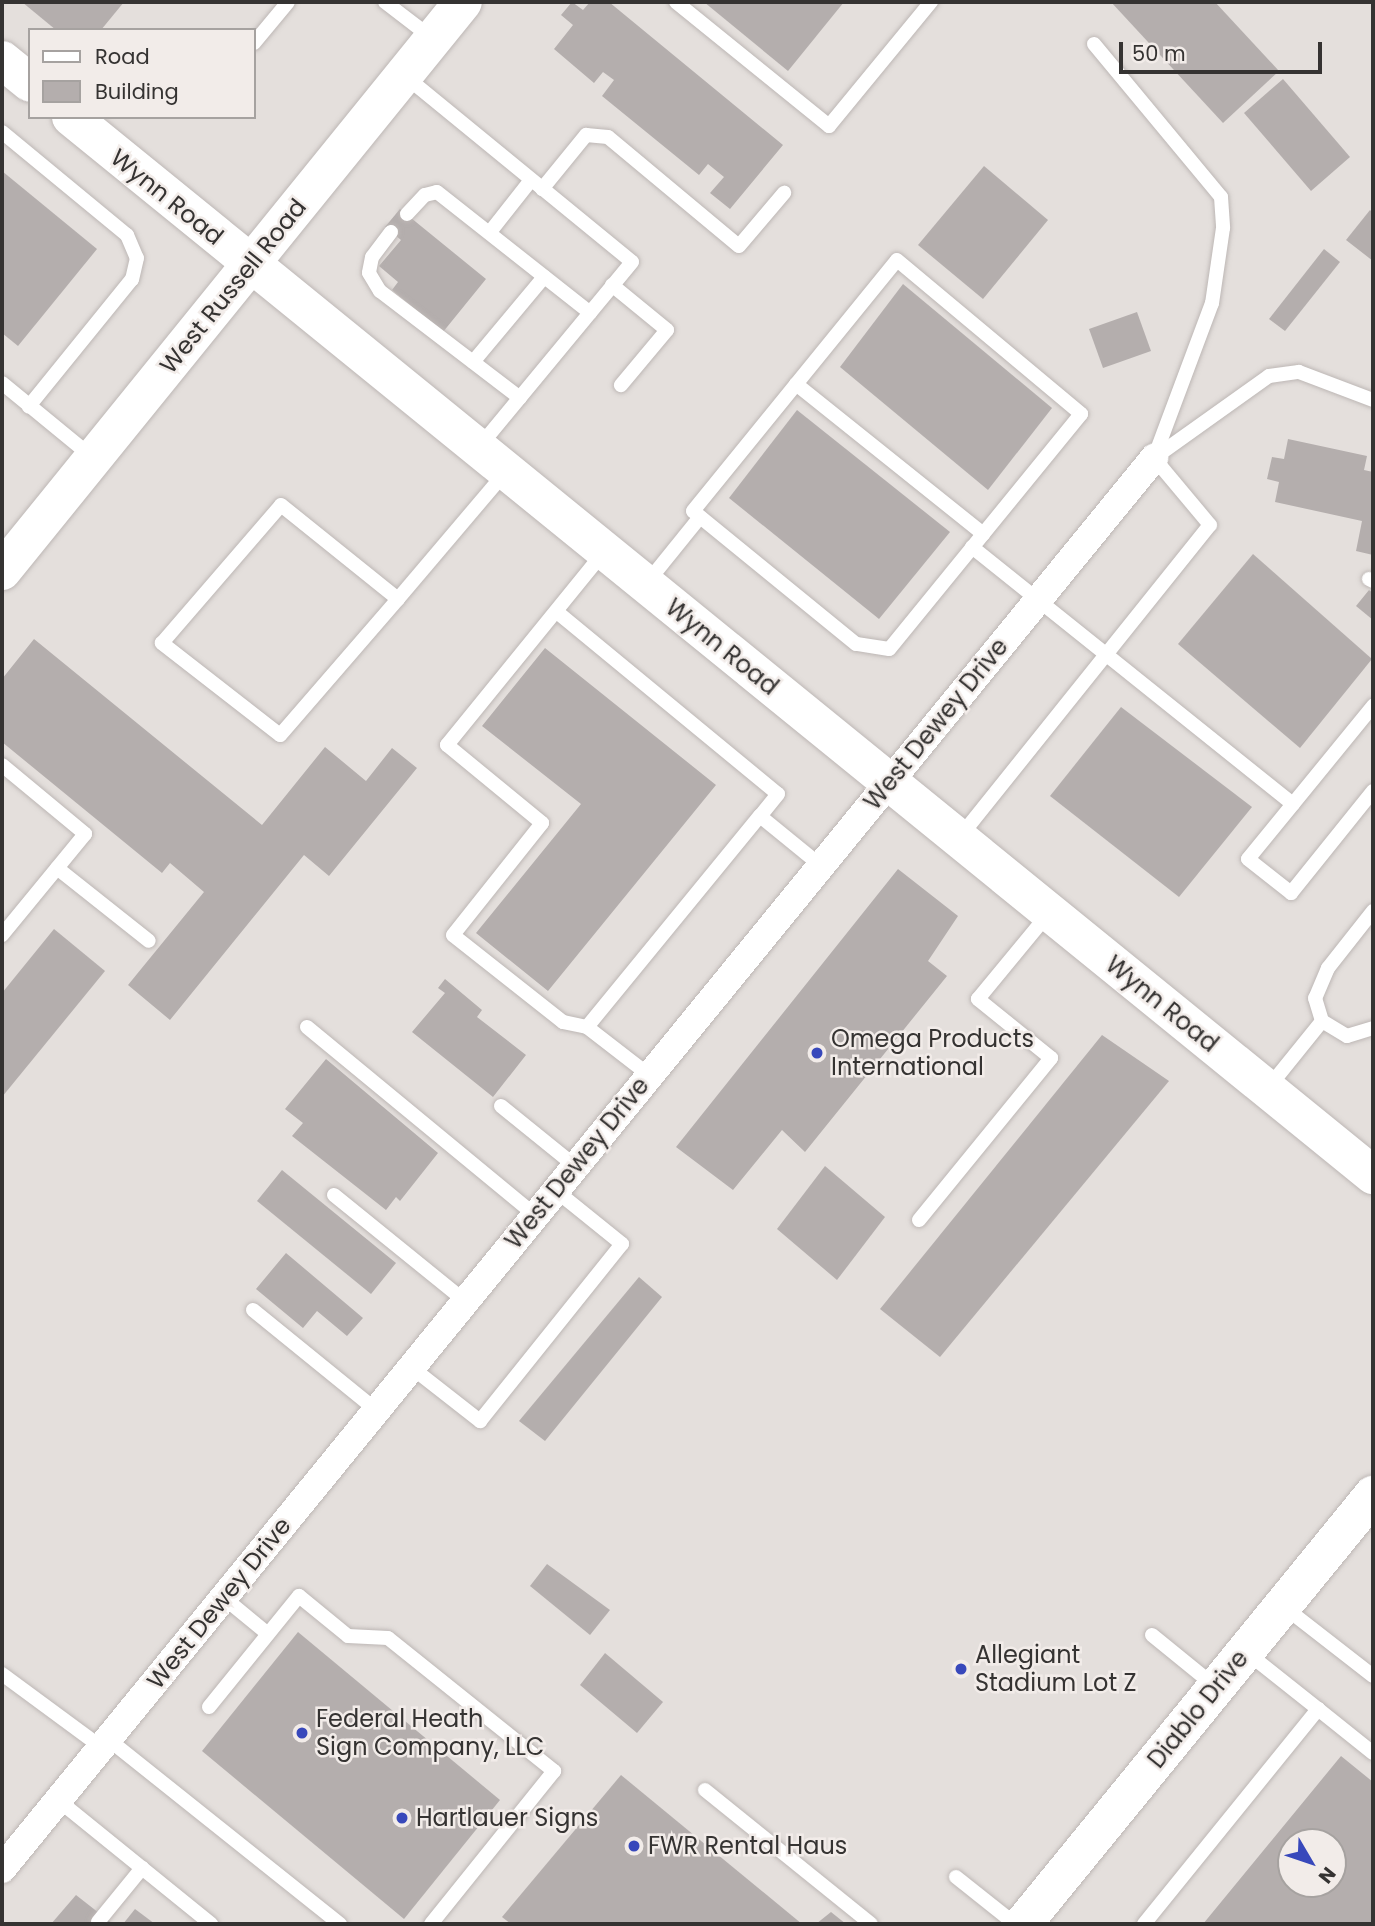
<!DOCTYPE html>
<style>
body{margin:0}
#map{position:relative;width:1375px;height:1926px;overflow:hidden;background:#e4dfdc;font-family:Poppins,sans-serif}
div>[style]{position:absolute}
.building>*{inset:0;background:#b4aead}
.roads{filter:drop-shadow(0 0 2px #bdb7b5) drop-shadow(0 0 2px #bdb7b5)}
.lane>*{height:14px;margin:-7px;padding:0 7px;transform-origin:7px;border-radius:7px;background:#fff}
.street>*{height:28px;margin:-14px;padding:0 14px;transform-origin:14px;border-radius:14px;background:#fff}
.secondary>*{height:38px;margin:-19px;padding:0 19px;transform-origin:19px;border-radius:19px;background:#fff}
.primary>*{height:38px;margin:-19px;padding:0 19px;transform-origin:19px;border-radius:19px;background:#fff}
.dots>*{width:19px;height:19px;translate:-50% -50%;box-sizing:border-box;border:4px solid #f2ece9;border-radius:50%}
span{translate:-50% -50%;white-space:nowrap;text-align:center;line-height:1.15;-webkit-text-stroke:5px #f2ece9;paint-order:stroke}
.street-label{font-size:24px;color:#353332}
.poi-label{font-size:24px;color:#353332}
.left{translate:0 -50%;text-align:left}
.frame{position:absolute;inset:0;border:4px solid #353332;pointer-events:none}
.legend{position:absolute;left:28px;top:28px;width:228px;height:91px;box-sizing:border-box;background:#f2ece9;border:2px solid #a6a2a0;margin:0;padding:9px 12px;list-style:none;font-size:21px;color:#353332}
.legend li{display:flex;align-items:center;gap:14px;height:35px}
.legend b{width:35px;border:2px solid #a6a2a0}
.north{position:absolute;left:1277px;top:1828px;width:70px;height:70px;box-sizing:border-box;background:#f2ece9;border:2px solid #a6a2a0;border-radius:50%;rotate:129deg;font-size:19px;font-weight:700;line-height:28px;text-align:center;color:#353332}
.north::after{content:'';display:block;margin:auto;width:24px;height:32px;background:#3848bb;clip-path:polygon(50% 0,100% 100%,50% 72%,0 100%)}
.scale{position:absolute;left:1119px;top:42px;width:203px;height:32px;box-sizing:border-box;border:4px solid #353332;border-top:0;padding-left:9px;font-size:21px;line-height:24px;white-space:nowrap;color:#353332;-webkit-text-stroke:5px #f2ece9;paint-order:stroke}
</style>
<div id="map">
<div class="building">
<div style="clip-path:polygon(22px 2px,124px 2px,101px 30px,56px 30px)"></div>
<div style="clip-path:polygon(572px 2px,583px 10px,590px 2px,609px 2px,783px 145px,730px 209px,710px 193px,724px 177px,708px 164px,699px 175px,602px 96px,614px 80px,603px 72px,594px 83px,554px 49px,573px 25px,561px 15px)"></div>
<div style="clip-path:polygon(704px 2px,844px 2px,788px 71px)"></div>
<div style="clip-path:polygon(1111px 2px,1215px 2px,1279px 71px,1223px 123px)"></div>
<div style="clip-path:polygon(1283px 79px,1350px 157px,1311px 191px,1244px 113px)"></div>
<div style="clip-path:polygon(984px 166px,1048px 220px,983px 299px,918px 245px)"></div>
<div style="clip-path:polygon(2px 171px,97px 249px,18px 346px,2px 333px)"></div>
<div style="clip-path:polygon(400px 209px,486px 279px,443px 332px,392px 290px,398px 282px,379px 266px,401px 240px,385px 227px)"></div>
<div style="clip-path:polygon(1370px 210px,1373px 213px,1373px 261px,1346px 240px)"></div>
<div style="clip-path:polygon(1324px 249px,1340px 262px,1285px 331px,1269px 319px)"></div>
<div style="clip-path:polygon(903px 284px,1052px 408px,988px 490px,840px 367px)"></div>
<div style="clip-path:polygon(1137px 312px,1151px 351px,1103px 368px,1089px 329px)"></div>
<div style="clip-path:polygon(797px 410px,950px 532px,879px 619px,729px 498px)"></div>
<div style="clip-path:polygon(1288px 439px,1367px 456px,1364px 470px,1373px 472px,1373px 555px,1356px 551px,1362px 521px,1275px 502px,1279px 482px,1267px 479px,1272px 457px,1284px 459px)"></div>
<div style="clip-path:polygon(1253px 554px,1372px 659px,1300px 748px,1178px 644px)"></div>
<div style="clip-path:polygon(1369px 590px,1373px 593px,1373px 620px,1356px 606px)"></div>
<div style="clip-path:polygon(34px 639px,262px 825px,325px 747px,366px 781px,392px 748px,417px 768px,329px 876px,304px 855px,170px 1020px,128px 985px,204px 892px,170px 863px,162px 873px,2px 742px,2px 679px)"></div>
<div style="clip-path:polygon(545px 648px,716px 785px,548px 991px,476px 933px,581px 804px,482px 726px)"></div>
<div style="clip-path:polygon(1121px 707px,1252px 807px,1179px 897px,1050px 796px)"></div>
<div style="clip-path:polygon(898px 869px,958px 916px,928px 961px,947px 976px,805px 1152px,782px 1130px,733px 1190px,676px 1147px)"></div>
<div style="clip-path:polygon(54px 929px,105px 971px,2px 1097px,2px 993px)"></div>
<div style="clip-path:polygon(445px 979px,482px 1010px,477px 1017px,526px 1055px,493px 1097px,412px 1032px,445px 993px,438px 988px)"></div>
<div style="clip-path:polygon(1102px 1035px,1169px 1081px,940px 1357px,880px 1309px)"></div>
<div style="clip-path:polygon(326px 1059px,438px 1153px,400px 1201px,396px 1197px,386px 1210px,292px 1136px,303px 1123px,285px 1109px)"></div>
<div style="clip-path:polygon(825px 1166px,885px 1217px,837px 1280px,777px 1229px)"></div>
<div style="clip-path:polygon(282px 1170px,396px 1263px,371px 1294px,257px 1201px)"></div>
<div style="clip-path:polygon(286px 1253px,363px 1318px,347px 1336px,317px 1311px,303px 1328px,256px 1289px)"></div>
<div style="clip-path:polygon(639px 1277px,662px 1297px,545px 1441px,519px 1421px)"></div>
<div style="clip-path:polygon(547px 1564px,610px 1610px,590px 1635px,530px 1586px)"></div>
<div style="clip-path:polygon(298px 1632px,500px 1800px,404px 1919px,202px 1751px)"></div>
<div style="clip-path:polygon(605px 1653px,663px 1702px,637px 1733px,580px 1685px)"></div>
<div style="clip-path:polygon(evenodd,1341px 1756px,1373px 1782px,1373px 1924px,1203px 1924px,1341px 1756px,1291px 1842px,1333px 1842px,1333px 1884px,1291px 1884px,1291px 1842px)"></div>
<div style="clip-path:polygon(621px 1775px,802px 1924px,511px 1924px,502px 1917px)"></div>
<div style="clip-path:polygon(76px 1895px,113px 1924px,51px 1924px)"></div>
<div style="clip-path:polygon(135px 1909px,155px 1924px,123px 1924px)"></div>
<div style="clip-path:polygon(831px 1912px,846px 1924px,816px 1924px)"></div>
</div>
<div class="roads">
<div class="lane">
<div style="left:385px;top:2px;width:59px;rotate:37.5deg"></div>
<div style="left:676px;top:2px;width:197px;rotate:39deg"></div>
<div style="left:829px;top:126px;width:161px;rotate:-50.6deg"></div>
<div style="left:254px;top:43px;width:53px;rotate:-50.3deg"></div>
<div style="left:1094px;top:44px;width:199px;rotate:50.3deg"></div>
<div style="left:1221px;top:197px;width:31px;rotate:86deg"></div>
<div style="left:1223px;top:228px;width:76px;rotate:98.3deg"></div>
<div style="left:1212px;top:303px;width:165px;rotate:110.5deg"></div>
<div style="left:405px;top:76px;width:293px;rotate:39.3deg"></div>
<div style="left:632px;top:262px;width:240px;rotate:129.6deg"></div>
<div style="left:2px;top:132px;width:162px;rotate:39.5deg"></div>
<div style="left:127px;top:235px;width:25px;rotate:67deg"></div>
<div style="left:137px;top:258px;width:22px;rotate:103deg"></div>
<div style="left:132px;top:279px;width:164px;rotate:129deg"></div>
<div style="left:542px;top:189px;width:70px;rotate:-50.8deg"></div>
<div style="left:586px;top:135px;width:22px;rotate:5deg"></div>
<div style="left:608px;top:137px;width:170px;rotate:39.8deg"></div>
<div style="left:739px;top:246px;width:70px;rotate:-49.7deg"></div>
<div style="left:407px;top:214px;width:26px;rotate:-47deg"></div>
<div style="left:425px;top:195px;width:12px;rotate:-14deg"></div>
<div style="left:437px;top:192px;width:195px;rotate:38.3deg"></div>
<div style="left:391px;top:232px;width:31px;rotate:127deg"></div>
<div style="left:372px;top:257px;width:16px;rotate:101deg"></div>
<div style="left:369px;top:273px;width:21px;rotate:59deg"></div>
<div style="left:380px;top:291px;width:176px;rotate:37.4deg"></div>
<div style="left:490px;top:232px;width:66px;rotate:-51.7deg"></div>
<div style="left:897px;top:260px;width:240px;rotate:39.9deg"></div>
<div style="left:1081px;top:414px;width:303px;rotate:129.2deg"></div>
<div style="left:889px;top:649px;width:33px;rotate:-171deg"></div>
<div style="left:856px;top:644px;width:210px;rotate:-140.8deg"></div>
<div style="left:693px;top:511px;width:323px;rotate:-50.9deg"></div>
<div style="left:612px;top:285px;width:71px;rotate:39.3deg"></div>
<div style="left:667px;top:330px;width:72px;rotate:129.9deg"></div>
<div style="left:473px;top:362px;width:111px;rotate:-50.1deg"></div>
<div style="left:2px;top:383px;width:117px;rotate:39.4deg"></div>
<div style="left:796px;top:384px;width:240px;rotate:38.7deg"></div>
<div style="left:1154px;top:458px;width:141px;rotate:-35.5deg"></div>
<div style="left:1269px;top:376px;width:30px;rotate:-8deg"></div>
<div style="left:1299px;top:372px;width:79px;rotate:20.7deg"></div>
<div style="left:972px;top:547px;width:411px;rotate:38.7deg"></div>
<div style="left:1293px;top:804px;width:127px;rotate:-50.8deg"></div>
<div style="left:1369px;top:579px;width:4px;rotate:27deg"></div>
<div style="left:646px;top:584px;width:86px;rotate:-51.1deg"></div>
<div style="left:398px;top:599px;width:180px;rotate:130.9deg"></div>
<div style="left:280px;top:735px;width:150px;rotate:-142.1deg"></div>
<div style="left:162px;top:643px;width:182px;rotate:-49.2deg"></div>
<div style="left:281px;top:505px;width:150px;rotate:38.8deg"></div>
<div style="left:398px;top:599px;width:165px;rotate:-49.7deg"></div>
<div style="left:557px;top:612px;width:286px;rotate:39.5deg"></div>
<div style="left:778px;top:794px;width:28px;rotate:129deg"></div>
<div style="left:2px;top:765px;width:108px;rotate:39.7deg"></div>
<div style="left:85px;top:834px;width:131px;rotate:129.4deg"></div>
<div style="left:1293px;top:804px;width:71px;rotate:129.3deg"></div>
<div style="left:1248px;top:859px;width:55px;rotate:38.3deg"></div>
<div style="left:1291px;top:893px;width:131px;rotate:-51.2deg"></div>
<div style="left:959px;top:838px;width:401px;rotate:-51.3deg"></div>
<div style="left:1210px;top:525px;width:87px;rotate:-129.9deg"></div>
<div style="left:57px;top:868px;width:117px;rotate:38.4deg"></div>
<div style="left:1373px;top:911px;width:73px;rotate:128.3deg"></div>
<div style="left:1328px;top:968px;width:33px;rotate:113deg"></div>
<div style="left:1315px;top:998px;width:24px;rotate:73deg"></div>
<div style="left:1322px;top:1021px;width:29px;rotate:31deg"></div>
<div style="left:1347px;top:1036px;width:27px;rotate:-17deg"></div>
<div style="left:307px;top:1027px;width:296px;rotate:39.5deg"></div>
<div style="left:587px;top:1027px;width:25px;rotate:-168deg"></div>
<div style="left:563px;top:1022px;width:140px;rotate:-141.7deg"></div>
<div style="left:453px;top:935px;width:143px;rotate:-51.5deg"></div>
<div style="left:542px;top:823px;width:123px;rotate:-140.6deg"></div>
<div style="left:447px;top:745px;width:249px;rotate:-50.9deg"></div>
<div style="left:649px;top:1075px;width:78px;rotate:-142.3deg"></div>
<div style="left:587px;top:1027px;width:273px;rotate:-50.7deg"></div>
<div style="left:760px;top:816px;width:77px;rotate:39.2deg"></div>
<div style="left:1268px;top:1088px;width:86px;rotate:-51.1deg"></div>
<div style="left:501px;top:1106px;width:95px;rotate:39deg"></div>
<div style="left:334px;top:1195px;width:169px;rotate:39deg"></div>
<div style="left:919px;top:1220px;width:209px;rotate:-50.8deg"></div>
<div style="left:1051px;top:1058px;width:94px;rotate:-141.1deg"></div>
<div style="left:978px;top:999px;width:112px;rotate:-50.5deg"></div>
<div style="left:253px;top:1310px;width:159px;rotate:39.1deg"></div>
<div style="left:411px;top:1367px;width:88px;rotate:38deg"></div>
<div style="left:480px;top:1421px;width:227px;rotate:-51.3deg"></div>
<div style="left:622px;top:1244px;width:86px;rotate:-141.1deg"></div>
<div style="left:223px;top:1597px;width:58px;rotate:39.4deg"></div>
<div style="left:1283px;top:1606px;width:114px;rotate:37.9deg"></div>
<div style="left:1152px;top:1635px;width:82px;rotate:39.1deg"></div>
<div style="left:2px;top:1674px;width:123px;rotate:36.4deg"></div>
<div style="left:209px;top:1707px;width:143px;rotate:-51deg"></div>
<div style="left:299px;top:1596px;width:63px;rotate:39.2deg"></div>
<div style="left:348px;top:1636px;width:40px;rotate:2.9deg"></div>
<div style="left:388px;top:1638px;width:213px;rotate:38.7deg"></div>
<div style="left:554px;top:1771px;width:196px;rotate:128.8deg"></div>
<div style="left:1318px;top:1709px;width:70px;rotate:38.7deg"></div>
<div style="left:108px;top:1739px;width:297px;rotate:38.6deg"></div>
<div style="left:705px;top:1790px;width:213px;rotate:38.9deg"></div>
<div style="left:58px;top:1800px;width:197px;rotate:39deg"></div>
<div style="left:956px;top:1877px;width:75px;rotate:38.5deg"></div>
<div style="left:98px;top:1922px;width:70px;rotate:-50.8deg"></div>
<div style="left:1144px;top:1924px;width:277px;rotate:-51deg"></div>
<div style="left:1318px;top:1709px;width:92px;rotate:-141.6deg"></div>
</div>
<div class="street">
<div style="left:2px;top:1869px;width:1822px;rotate:-50.77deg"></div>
</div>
<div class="secondary">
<div style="left:2px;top:60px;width:36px;rotate:39deg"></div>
<div style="left:71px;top:117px;width:1678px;rotate:39.1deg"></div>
<div style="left:1023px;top:1924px;width:554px;rotate:-50.79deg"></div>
</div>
<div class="primary">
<div style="left:2px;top:571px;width:732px;rotate:-50.99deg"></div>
</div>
</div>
<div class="dots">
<div style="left:817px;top:1053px;background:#3848bb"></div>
<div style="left:961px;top:1669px;background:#3848bb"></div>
<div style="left:302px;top:1733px;background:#3848bb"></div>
<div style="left:402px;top:1818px;background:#3848bb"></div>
<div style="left:634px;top:1846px;background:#3848bb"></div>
</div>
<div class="street-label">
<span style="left:167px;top:197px;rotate:39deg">Wynn Road</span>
<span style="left:233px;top:286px;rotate:-51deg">West Russell Road</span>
<span style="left:722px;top:647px;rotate:39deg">Wynn Road</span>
<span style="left:936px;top:724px;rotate:-51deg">West Dewey Drive</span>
<span style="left:1162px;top:1004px;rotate:39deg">Wynn Road</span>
<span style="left:577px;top:1163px;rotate:-51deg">West Dewey Drive</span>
<span style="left:219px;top:1603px;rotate:-51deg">West Dewey Drive</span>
<span style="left:1198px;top:1709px;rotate:-51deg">Diablo Drive</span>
</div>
<div class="poi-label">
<span class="left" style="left:831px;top:1053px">Omega Products<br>International</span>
<span class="left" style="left:975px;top:1669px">Allegiant<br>Stadium Lot Z</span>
<span class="left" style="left:316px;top:1733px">Federal Heath<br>Sign Company, LLC</span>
<span class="left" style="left:416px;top:1818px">Hartlauer Signs</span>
<span class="left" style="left:648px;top:1846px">FWR Rental Haus</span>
</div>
<div class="frame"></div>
<ul class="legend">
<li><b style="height:9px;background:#fff"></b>Road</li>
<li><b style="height:19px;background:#b4aead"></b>Building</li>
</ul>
<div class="north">N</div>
<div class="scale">50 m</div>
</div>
